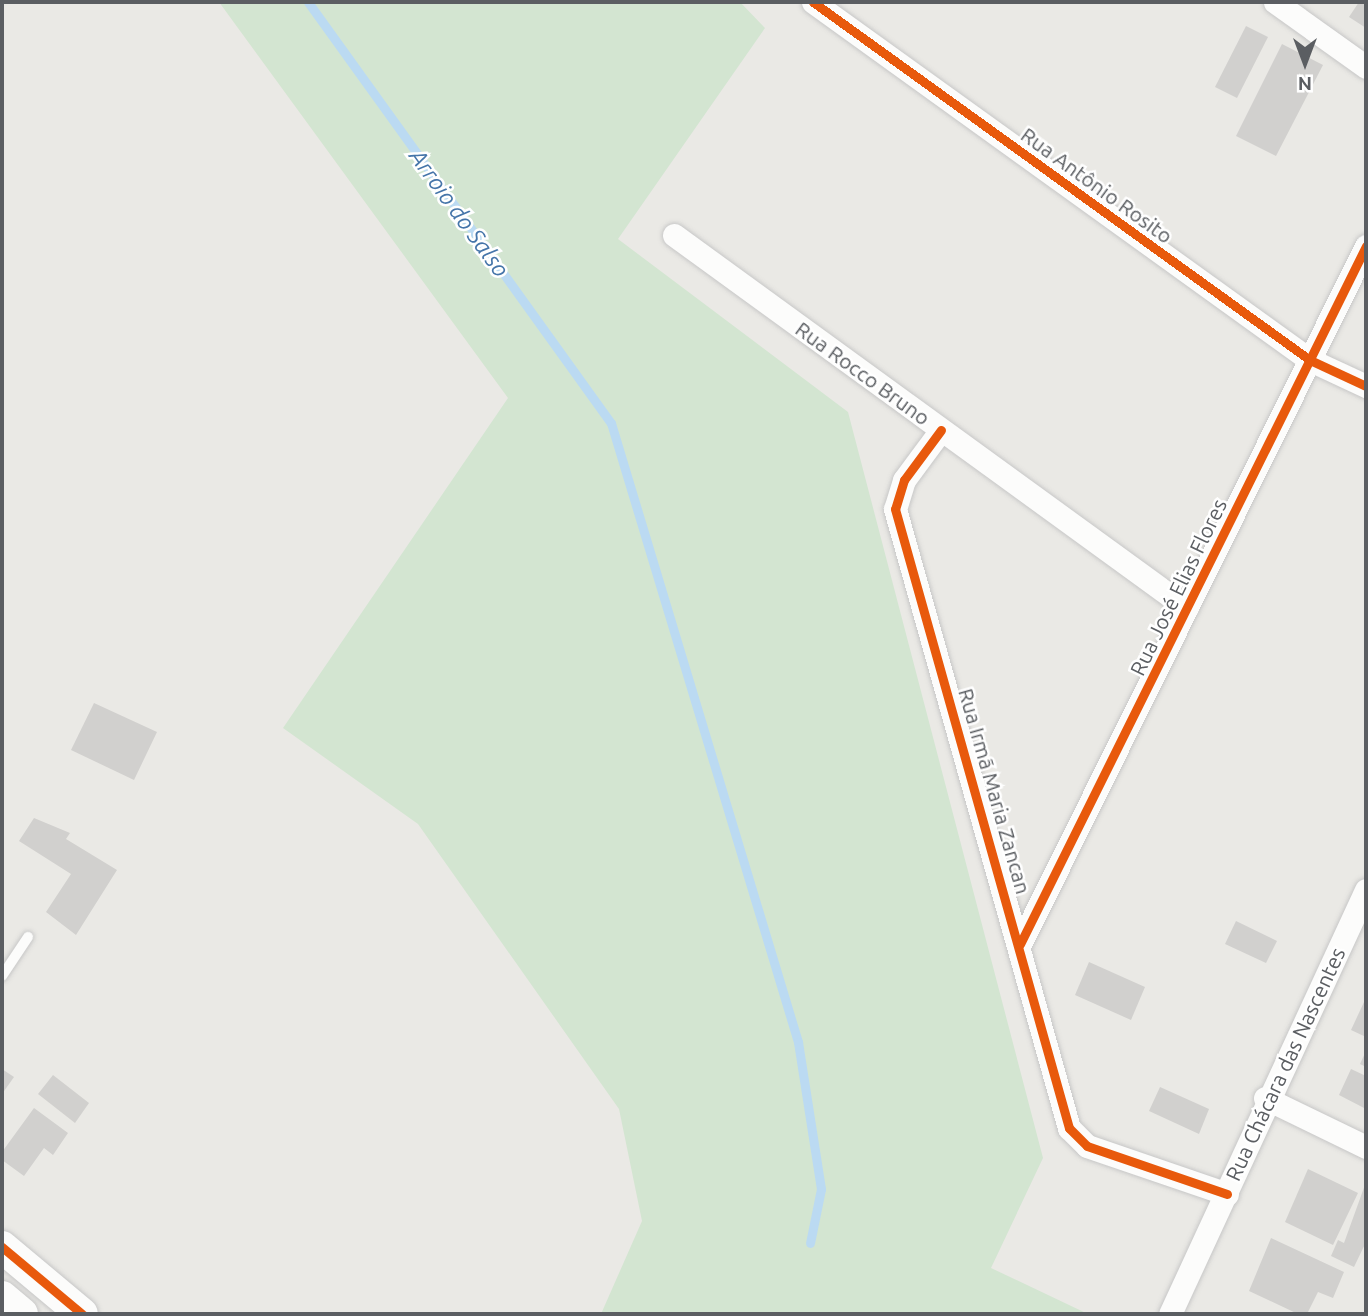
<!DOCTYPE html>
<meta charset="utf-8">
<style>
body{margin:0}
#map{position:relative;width:1368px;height:1316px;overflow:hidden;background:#eae9e5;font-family:Ubuntu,sans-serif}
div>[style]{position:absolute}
.green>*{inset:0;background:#d3e5d1}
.stream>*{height:9px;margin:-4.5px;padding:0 4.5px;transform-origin:4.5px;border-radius:4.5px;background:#bbdaf2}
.building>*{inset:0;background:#d1d0ce}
.roads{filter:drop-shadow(0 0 2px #c7c7c7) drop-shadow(0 0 2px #c7c7c7)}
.service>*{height:10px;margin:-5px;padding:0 5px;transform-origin:5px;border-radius:5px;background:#fcfcfb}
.minor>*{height:23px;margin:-11.5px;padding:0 11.5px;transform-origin:11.5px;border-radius:11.5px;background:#fcfcfb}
.secondary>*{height:32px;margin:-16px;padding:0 16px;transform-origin:16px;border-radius:16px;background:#fcfcfb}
.cycleway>*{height:9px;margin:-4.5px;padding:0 4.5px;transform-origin:4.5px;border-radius:4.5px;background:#e8590c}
span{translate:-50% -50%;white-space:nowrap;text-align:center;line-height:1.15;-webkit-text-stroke:5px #fff;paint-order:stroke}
.street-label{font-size:21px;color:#5b5e62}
.water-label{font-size:23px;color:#4575a9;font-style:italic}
.frame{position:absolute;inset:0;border:4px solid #5b5e62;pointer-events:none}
.north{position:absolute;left:1270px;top:28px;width:70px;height:70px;-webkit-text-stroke:5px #fff;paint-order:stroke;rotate:180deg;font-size:19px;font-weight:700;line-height:28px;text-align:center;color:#5b5e62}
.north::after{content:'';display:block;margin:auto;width:24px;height:32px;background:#5b5e62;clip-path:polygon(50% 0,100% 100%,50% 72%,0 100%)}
</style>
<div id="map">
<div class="green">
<div style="clip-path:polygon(219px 2px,740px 2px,765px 28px,618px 239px,848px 412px,1043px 1158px,991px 1268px,1088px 1314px,601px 1314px,642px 1221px,619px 1109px,418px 824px,283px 728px,508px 398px)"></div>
</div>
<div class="stream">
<div style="left:308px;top:2px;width:519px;rotate:54.26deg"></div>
<div style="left:611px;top:423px;width:647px;rotate:73.19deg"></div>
<div style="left:798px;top:1042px;width:149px;rotate:81.1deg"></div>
<div style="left:821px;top:1189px;width:55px;rotate:101.5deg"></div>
</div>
<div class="building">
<div style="clip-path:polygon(1359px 2px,1366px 2px,1366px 28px,1349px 17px)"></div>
<div style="clip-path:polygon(1246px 26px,1268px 37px,1237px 98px,1215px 87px)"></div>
<div style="clip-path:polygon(1282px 44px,1323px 65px,1276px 156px,1236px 136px)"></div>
<div style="clip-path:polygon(94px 703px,157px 732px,134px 780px,71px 750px)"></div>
<div style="clip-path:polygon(34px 818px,70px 833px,66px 839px,117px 870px,76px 935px,46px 912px,71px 874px,19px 841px)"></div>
<div style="clip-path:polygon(1236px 921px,1277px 941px,1266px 963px,1225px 944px)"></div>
<div style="clip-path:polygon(1089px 962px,1145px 987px,1131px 1020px,1075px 995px)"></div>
<div style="clip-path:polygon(1364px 1002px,1366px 1003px,1366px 1037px,1351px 1030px)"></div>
<div style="clip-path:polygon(1366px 1051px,1366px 1067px,1360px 1064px)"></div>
<div style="clip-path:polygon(2px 1069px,14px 1077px,2px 1094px)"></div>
<div style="clip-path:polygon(1351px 1069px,1366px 1076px,1366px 1109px,1339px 1095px)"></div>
<div style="clip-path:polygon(53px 1075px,89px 1103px,75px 1123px,38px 1094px)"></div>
<div style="clip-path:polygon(1160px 1087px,1209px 1109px,1199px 1134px,1149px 1111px)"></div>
<div style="clip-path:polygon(34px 1108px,68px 1133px,53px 1155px,44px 1148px,24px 1176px,2px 1160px,2px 1152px)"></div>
<div style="clip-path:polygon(1308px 1169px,1358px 1193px,1333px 1245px,1285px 1222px)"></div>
<div style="clip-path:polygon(1366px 1182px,1366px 1242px,1354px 1267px,1331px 1256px,1338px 1240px,1344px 1243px)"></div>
<div style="clip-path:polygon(1271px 1238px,1344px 1272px,1333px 1298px,1318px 1292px,1307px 1314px,1298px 1314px,1249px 1291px)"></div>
</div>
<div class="roads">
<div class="service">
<div style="left:2px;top:976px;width:47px;rotate:-56.3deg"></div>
</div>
<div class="minor">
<div style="left:813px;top:2px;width:613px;rotate:35.77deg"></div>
<div style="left:1310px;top:360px;width:62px;rotate:24.9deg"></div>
<div style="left:1275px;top:2px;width:112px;rotate:35.5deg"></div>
<div style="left:674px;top:235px;width:634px;rotate:36.02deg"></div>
<div style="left:941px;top:430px;width:62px;rotate:126.5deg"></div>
<div style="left:904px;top:480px;width:30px;rotate:107deg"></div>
<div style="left:895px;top:509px;width:643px;rotate:74.3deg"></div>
<div style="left:1069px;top:1128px;width:25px;rotate:45deg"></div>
<div style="left:1087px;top:1146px;width:148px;rotate:18.9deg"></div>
<div style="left:1020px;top:944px;width:779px;rotate:-63.63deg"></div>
<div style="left:1265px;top:1098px;width:112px;rotate:25.9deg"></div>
<div style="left:1170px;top:1314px;width:467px;rotate:-65.2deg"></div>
</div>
<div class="secondary">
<div style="left:2px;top:1247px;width:104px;rotate:39.9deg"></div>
<div style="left:2px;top:1297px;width:26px;rotate:40deg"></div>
</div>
</div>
<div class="cycleway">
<div style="left:813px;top:2px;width:613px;rotate:35.77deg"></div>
<div style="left:1310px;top:360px;width:62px;rotate:24.9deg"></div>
<div style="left:941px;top:430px;width:62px;rotate:126.5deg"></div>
<div style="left:904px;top:480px;width:30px;rotate:107deg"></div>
<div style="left:895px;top:509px;width:643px;rotate:74.3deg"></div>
<div style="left:1069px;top:1128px;width:25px;rotate:45deg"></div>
<div style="left:1087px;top:1146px;width:148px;rotate:18.9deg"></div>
<div style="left:1020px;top:944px;width:779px;rotate:-63.63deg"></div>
<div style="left:2px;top:1247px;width:104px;rotate:39.9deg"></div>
</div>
<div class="street-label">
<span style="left:1097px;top:185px;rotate:36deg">Rua Antônio Rosito</span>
<span style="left:863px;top:373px;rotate:36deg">Rua Rocco Bruno</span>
<span style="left:1178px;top:587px;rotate:-64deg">Rua José Elias Flores</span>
<span style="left:995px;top:791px;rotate:74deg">Rua Irmã Maria Zancan</span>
<span style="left:1285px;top:1064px;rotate:-65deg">Rua Chácara das Nascentes</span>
</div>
<div class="water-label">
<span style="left:459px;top:213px;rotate:54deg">Arroio do Salso</span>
</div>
<div class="frame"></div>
<div class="north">N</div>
</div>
